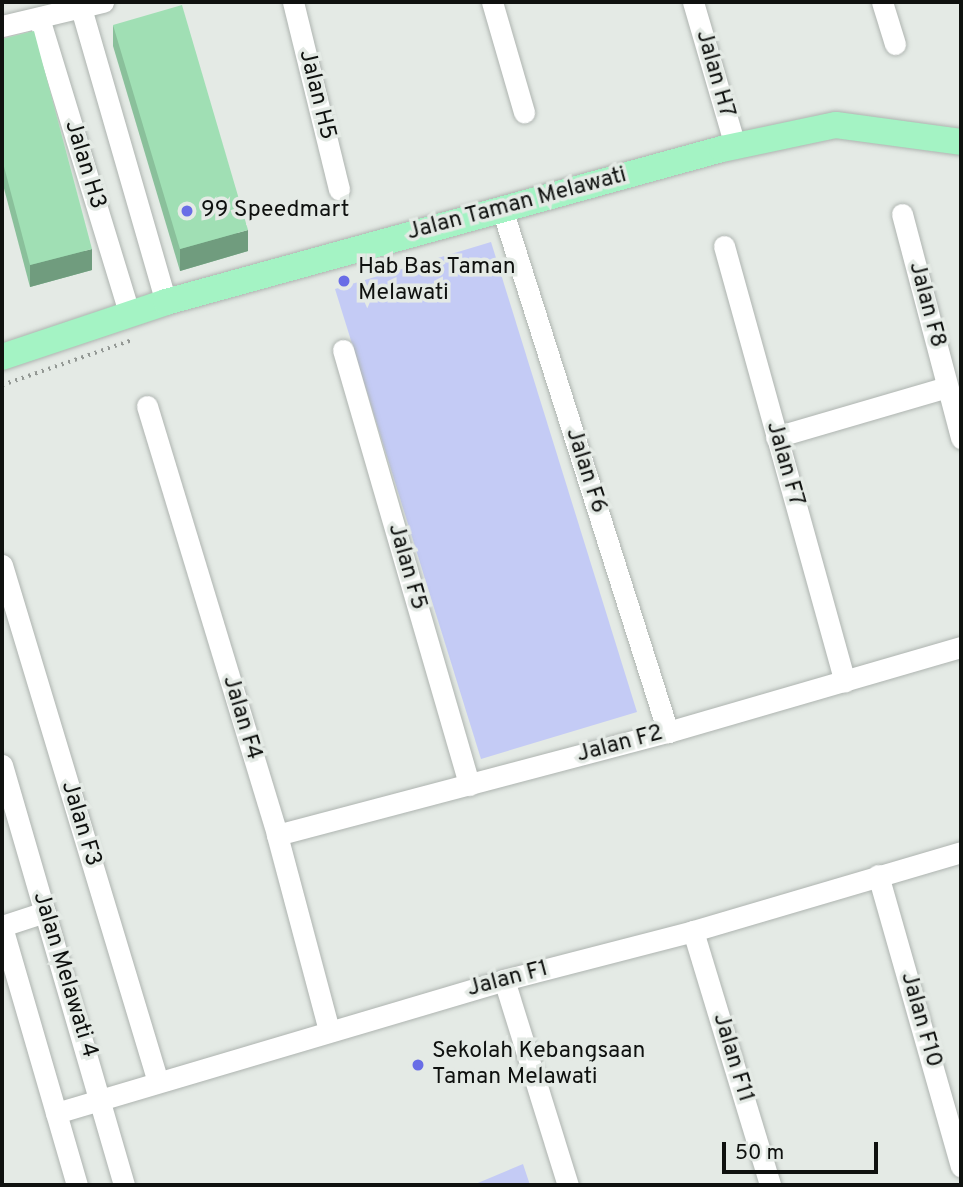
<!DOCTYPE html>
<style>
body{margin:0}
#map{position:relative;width:963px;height:1187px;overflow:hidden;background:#e4eae5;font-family:Overpass,sans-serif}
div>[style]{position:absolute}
.green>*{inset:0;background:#c4cbf5}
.path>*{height:3.5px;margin-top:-1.75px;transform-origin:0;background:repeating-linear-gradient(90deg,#939894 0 2px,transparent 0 7px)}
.roads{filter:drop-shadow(0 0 2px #aeb4b0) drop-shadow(0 0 2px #aeb4b0)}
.minor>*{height:21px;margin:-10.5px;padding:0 10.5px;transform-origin:10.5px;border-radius:10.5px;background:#fff}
.major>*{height:26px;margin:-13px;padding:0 13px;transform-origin:13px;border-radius:13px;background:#a4f3c4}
.wall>*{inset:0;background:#8ac09b}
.shaded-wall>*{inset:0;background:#709c7e}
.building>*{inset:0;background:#a0dfb4}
.dots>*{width:19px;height:19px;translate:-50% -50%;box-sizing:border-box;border:4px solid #e4eae5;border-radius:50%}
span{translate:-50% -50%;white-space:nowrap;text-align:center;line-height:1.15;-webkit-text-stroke:7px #e4eae5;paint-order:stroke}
.street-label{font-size:23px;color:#0f110f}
.poi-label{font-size:23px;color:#0f110f}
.left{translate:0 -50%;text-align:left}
.frame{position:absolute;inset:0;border:4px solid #0f110f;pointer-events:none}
.scale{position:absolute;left:722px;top:1142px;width:156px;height:32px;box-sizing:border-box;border:4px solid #0f110f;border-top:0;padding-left:9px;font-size:21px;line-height:24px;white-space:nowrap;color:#0f110f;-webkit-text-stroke:5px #e4eae5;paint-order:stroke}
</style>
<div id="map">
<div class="green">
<div style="clip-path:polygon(491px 242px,637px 712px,481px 759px,335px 289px)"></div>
<div style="clip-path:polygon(523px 1164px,530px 1185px,473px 1185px)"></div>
</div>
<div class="path">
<div style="left:2px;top:385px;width:138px;rotate:-19.1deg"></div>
</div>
<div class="roads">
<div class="minor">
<div style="left:293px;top:2px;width:193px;rotate:76.2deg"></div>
<div style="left:492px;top:2px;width:115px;rotate:73.8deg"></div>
<div style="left:693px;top:2px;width:150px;rotate:73.7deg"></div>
<div style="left:882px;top:2px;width:44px;rotate:72.8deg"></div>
<div style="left:81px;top:8px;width:306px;rotate:73.9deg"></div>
<div style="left:39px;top:18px;width:308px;rotate:73deg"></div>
<div style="left:2px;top:26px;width:104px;rotate:-13.4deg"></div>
<div style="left:502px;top:209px;width:549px;rotate:72.39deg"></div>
<div style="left:902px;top:214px;width:232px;rotate:75.2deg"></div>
<div style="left:724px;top:246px;width:452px;rotate:74.5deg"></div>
<div style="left:343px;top:350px;width:453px;rotate:73.8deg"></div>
<div style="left:147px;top:406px;width:448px;rotate:73.1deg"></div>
<div style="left:277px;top:835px;width:203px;rotate:75.1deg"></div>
<div style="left:776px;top:437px;width:178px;rotate:-16.3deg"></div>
<div style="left:2px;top:565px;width:540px;rotate:73.21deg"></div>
<div style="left:2px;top:765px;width:437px;rotate:73.8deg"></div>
<div style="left:277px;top:835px;width:404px;rotate:-14.8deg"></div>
<div style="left:668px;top:732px;width:305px;rotate:-16.2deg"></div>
<div style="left:878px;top:875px;width:303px;rotate:74.1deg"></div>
<div style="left:2px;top:926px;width:45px;rotate:-18deg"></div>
<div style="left:2px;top:927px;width:269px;rotate:73.8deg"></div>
<div style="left:693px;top:931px;width:265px;rotate:73.1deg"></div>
<div style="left:504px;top:980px;width:215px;rotate:72.7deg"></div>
<div style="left:56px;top:1113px;width:467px;rotate:-16.5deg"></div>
<div style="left:504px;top:980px;width:195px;rotate:-14.5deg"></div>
<div style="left:693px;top:931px;width:279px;rotate:-16.4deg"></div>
</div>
<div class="major">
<div style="left:2px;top:357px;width:173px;rotate:-18.5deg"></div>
<div style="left:166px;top:302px;width:577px;rotate:-15.39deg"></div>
<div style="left:722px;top:149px;width:116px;rotate:-11.9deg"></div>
<div style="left:836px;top:125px;width:126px;rotate:7.7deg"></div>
</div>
</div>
<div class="wall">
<div style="clip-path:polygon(113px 25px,248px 251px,180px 271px,113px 46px)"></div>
<div style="clip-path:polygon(2px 39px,92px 270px,30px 287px,2px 181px)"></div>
</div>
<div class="shaded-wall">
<div style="clip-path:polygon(248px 230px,248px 251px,180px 271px,180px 249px)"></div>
<div style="clip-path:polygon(92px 249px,92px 270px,30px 287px,30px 265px)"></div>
</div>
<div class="building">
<div style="clip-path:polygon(182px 5px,248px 230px,180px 249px,113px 25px)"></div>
<div style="clip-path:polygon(34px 31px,92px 249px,30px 265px,2px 159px,2px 39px)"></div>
</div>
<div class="dots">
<div style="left:187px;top:211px;background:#696de6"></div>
<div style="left:344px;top:281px;background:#696de6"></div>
<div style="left:418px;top:1065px;background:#696de6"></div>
</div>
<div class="street-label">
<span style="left:714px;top:74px;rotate:74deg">Jalan H7</span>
<span style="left:316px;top:95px;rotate:76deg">Jalan H5</span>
<span style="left:84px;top:165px;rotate:73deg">Jalan H3</span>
<span style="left:517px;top:205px;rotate:-15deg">Jalan Taman Melawati</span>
<span style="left:926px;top:305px;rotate:75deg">Jalan F8</span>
<span style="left:784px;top:464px;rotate:74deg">Jalan F7</span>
<span style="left:585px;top:471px;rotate:72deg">Jalan F6</span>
<span style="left:406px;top:567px;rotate:74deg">Jalan F5</span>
<span style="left:241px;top:718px;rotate:73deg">Jalan F4</span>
<span style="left:620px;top:745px;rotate:-15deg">Jalan F2</span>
<span style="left:80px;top:824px;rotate:73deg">Jalan F3</span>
<span style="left:64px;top:975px;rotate:73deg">Jalan Melawati 4</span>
<span style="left:508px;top:980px;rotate:-15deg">Jalan F1</span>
<span style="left:920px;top:1020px;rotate:74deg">Jalan F10</span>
<span style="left:732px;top:1058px;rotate:73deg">Jalan F11</span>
</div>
<div class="poi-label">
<span class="left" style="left:201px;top:211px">99 Speedmart</span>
<span class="left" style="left:358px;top:281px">Hab Bas Taman<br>Melawati</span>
<span class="left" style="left:432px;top:1065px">Sekolah Kebangsaan<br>Taman Melawati</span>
</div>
<div class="frame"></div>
<div class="scale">50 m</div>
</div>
